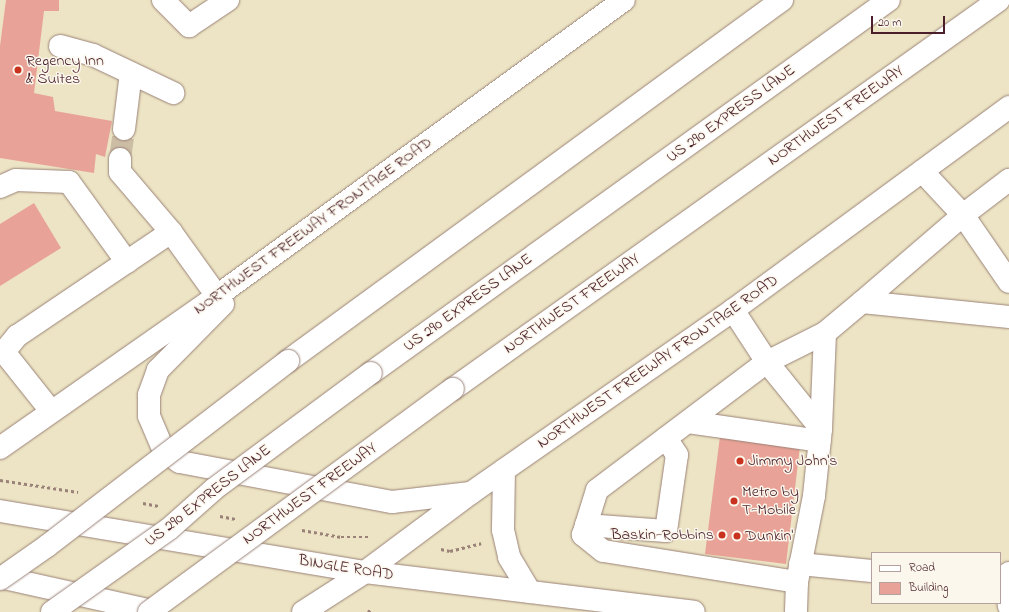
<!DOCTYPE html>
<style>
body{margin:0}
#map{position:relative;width:1009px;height:612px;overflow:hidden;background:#ece4c4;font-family:"Indie Flower",sans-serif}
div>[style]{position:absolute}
.building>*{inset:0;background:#e9a297}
.minor-tunnel>*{height:22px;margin-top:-11px;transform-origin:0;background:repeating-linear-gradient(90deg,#ccbda5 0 22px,transparent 0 33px)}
.path>*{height:2.5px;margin-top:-1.25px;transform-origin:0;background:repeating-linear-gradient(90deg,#9b8278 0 3px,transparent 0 6px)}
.roads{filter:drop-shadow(0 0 1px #9b8278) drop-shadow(0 0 1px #9b8278)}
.minor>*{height:22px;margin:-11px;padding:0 11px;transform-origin:11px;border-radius:11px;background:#fff}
.major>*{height:22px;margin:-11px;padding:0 11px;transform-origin:11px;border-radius:11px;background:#fff}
.highway>*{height:22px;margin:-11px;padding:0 11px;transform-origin:11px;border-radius:11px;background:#fff}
.bridges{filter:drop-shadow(0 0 1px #9b8278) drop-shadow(0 0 1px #9b8278)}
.highway-bridge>*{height:22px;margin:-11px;padding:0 11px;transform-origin:11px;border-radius:11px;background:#fff}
.dots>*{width:11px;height:11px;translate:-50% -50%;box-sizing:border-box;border:2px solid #fbf7ec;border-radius:50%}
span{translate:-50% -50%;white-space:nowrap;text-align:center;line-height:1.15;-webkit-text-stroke:3px #fbf7ec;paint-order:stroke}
.poi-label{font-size:16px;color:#4a1f2b}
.left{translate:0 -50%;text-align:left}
.right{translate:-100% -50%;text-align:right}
.street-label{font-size:16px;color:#4a1f2b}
.legend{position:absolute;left:871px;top:552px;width:130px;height:52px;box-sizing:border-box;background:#fbf7ec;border:1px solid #b4a19f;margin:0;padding:5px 7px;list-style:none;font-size:12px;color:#4a1f2b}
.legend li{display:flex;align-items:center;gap:8px;height:20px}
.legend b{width:20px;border:1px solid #b4a19f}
.scale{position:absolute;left:871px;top:16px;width:74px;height:18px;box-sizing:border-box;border:2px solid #4a1f2b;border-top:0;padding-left:5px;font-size:12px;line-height:14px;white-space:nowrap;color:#4a1f2b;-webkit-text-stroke:3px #fbf7ec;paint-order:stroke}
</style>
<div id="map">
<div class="building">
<div style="clip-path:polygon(6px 0,59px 0,59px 11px,44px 11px,34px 93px,53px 97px,55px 111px,112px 121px,105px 157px,96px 154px,94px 173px,0 158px,0 46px)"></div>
<div style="clip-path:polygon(34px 203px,61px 248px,0 286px,0 224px)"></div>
<div style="clip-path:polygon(720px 436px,800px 446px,786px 564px,705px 554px)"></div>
</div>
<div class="minor-tunnel">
<div style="left:120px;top:159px;width:30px;rotate:-82deg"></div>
</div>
<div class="path">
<div style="left:0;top:480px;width:79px;rotate:8.7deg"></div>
<div style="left:143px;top:503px;width:16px;rotate:11deg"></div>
<div style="left:220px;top:516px;width:16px;rotate:11deg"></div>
<div style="left:302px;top:530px;width:40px;rotate:10deg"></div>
<div style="left:341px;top:537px;width:29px"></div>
<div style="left:441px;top:549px;width:9px;rotate:13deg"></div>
<div style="left:450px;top:551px;width:32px;rotate:-14deg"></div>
<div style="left:368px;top:612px;width:6px;rotate:-45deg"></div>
</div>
<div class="roads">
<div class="minor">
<div style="left:163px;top:0;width:37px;rotate:45deg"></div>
<div style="left:189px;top:26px;width:47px;rotate:-33.7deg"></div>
<div style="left:60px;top:46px;width:34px;rotate:15deg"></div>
<div style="left:93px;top:55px;width:89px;rotate:25.4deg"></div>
<div style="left:124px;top:129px;width:56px;rotate:-82.9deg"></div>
<div style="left:120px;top:159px;width:13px;rotate:90deg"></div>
<div style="left:120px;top:172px;width:79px;rotate:49.6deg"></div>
<div style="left:171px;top:232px;width:79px;rotate:54.3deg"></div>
<div style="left:922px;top:171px;width:60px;rotate:47deg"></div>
<div style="left:963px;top:215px;width:58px;rotate:-37.3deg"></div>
<div style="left:0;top:187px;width:17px;rotate:-24deg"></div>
<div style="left:16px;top:180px;width:53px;rotate:2.2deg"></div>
<div style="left:69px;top:182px;width:99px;rotate:54.1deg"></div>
<div style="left:862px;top:302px;width:133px;rotate:-40.7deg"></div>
<div style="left:963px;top:215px;width:81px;rotate:55.5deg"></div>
<div style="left:733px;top:310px;width:62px;rotate:56.8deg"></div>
<div style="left:767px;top:362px;width:86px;rotate:51.1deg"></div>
<div style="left:821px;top:429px;width:67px;rotate:96deg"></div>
<div style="left:814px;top:496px;width:88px;rotate:101.2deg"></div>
<div style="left:797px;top:582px;width:30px;rotate:92deg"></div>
<div style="left:51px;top:411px;width:75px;rotate:-128.5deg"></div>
<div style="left:4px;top:352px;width:21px;rotate:-51deg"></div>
<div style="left:17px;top:336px;width:186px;rotate:-34deg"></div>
<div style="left:688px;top:422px;width:133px;rotate:8.2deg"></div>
<div style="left:821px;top:429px;width:96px;rotate:-87.6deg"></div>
<div style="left:586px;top:525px;width:80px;rotate:4.3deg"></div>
<div style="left:666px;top:531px;width:77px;rotate:-81.8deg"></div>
<div style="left:677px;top:455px;width:20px;rotate:-123deg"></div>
<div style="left:800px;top:564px;width:72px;rotate:5.6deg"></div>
<div style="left:1009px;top:573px;width:19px;rotate:96deg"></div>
<div style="left:1007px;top:592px;width:14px;rotate:82deg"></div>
<div style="left:797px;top:582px;width:196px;rotate:-170.9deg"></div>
<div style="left:603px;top:551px;width:26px;rotate:-141deg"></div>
<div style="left:583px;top:535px;width:47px;rotate:-72.7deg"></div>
<div style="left:597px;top:490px;width:213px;rotate:-37deg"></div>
<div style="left:767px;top:362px;width:65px;rotate:-26.6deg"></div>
<div style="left:825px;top:333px;width:48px;rotate:-40deg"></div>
<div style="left:862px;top:302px;width:148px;rotate:5.8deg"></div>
</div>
<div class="major">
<div style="left:223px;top:304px;width:93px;rotate:134.6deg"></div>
<div style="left:158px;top:370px;width:27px;rotate:110deg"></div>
<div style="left:149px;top:395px;width:21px;rotate:90deg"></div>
<div style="left:149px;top:416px;width:38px;rotate:67deg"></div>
<div style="left:164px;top:451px;width:19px;rotate:35deg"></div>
<div style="left:180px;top:462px;width:216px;rotate:10.7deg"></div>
<div style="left:392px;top:502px;width:79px;rotate:-6.6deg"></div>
<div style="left:0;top:448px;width:265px;rotate:-35deg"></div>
<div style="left:217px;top:296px;width:503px;rotate:-36.03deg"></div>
<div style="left:504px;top:470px;width:60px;rotate:91deg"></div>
<div style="left:503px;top:530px;width:28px;rotate:77deg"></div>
<div style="left:509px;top:557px;width:41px;rotate:59deg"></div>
<div style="left:0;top:511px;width:370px;rotate:9.5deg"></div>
<div style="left:365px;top:572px;width:331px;rotate:6.9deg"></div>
<div style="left:0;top:577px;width:160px;rotate:12.6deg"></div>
<div style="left:303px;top:612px;width:74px;rotate:-32.8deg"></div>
<div style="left:365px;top:572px;width:132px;rotate:-36.7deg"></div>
<div style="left:471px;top:493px;width:320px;rotate:-34.9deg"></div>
<div style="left:733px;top:310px;width:343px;rotate:-36.3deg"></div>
</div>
<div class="highway">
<div style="left:288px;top:361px;width:612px;rotate:-36.16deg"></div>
<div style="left:371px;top:373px;width:638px;rotate:-35.76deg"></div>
<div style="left:453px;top:389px;width:670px;rotate:-35.47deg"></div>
</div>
</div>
<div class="bridges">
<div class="highway-bridge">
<div style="left:0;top:579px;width:57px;rotate:-35.1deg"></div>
<div style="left:47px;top:546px;width:304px;rotate:-37.5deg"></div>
<div style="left:52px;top:612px;width:143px;rotate:-35.4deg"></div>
<div style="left:169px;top:529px;width:60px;rotate:-41.6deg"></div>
<div style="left:214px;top:489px;width:195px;rotate:-36.5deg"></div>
<div style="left:149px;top:612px;width:377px;rotate:-36.3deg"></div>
</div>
</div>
<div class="dots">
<div style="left:18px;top:70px;background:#c8321e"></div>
<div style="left:740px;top:461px;background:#c8321e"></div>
<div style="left:734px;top:501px;background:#c8321e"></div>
<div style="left:722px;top:535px;background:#c8321e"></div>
<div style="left:737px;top:536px;background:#c8321e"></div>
</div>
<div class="poi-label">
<span class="left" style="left:26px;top:70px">Regency Inn<br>&amp; Suites</span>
<span class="left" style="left:748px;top:461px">Jimmy John's</span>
<span class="left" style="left:742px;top:501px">Metro by<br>T-Mobile</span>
<span class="right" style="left:714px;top:535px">Baskin-Robbins</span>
<span class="left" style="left:745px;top:536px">Dunkin'</span>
</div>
<div class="street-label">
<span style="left:731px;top:114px;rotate:-36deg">US 290 EXPRESS LANE</span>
<span style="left:836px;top:116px;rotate:-35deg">NORTHWEST FREEWAY</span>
<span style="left:313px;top:226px;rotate:-36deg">NORTHWEST FREEWAY FRONTAGE ROAD</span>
<span style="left:468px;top:303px;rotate:-36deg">US 290 EXPRESS LANE</span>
<span style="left:572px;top:304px;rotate:-35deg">NORTHWEST FREEWAY</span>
<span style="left:658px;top:362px;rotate:-35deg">NORTHWEST FREEWAY FRONTAGE ROAD</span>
<span style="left:310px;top:494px;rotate:-36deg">NORTHWEST FREEWAY</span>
<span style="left:208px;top:496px;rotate:-38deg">US 290 EXPRESS LANE</span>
<span style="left:346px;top:568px;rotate:9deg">BINGLE ROAD</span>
</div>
<ul class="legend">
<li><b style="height:5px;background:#fff"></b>Road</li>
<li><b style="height:11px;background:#e9a297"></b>Building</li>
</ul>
<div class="scale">20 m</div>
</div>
